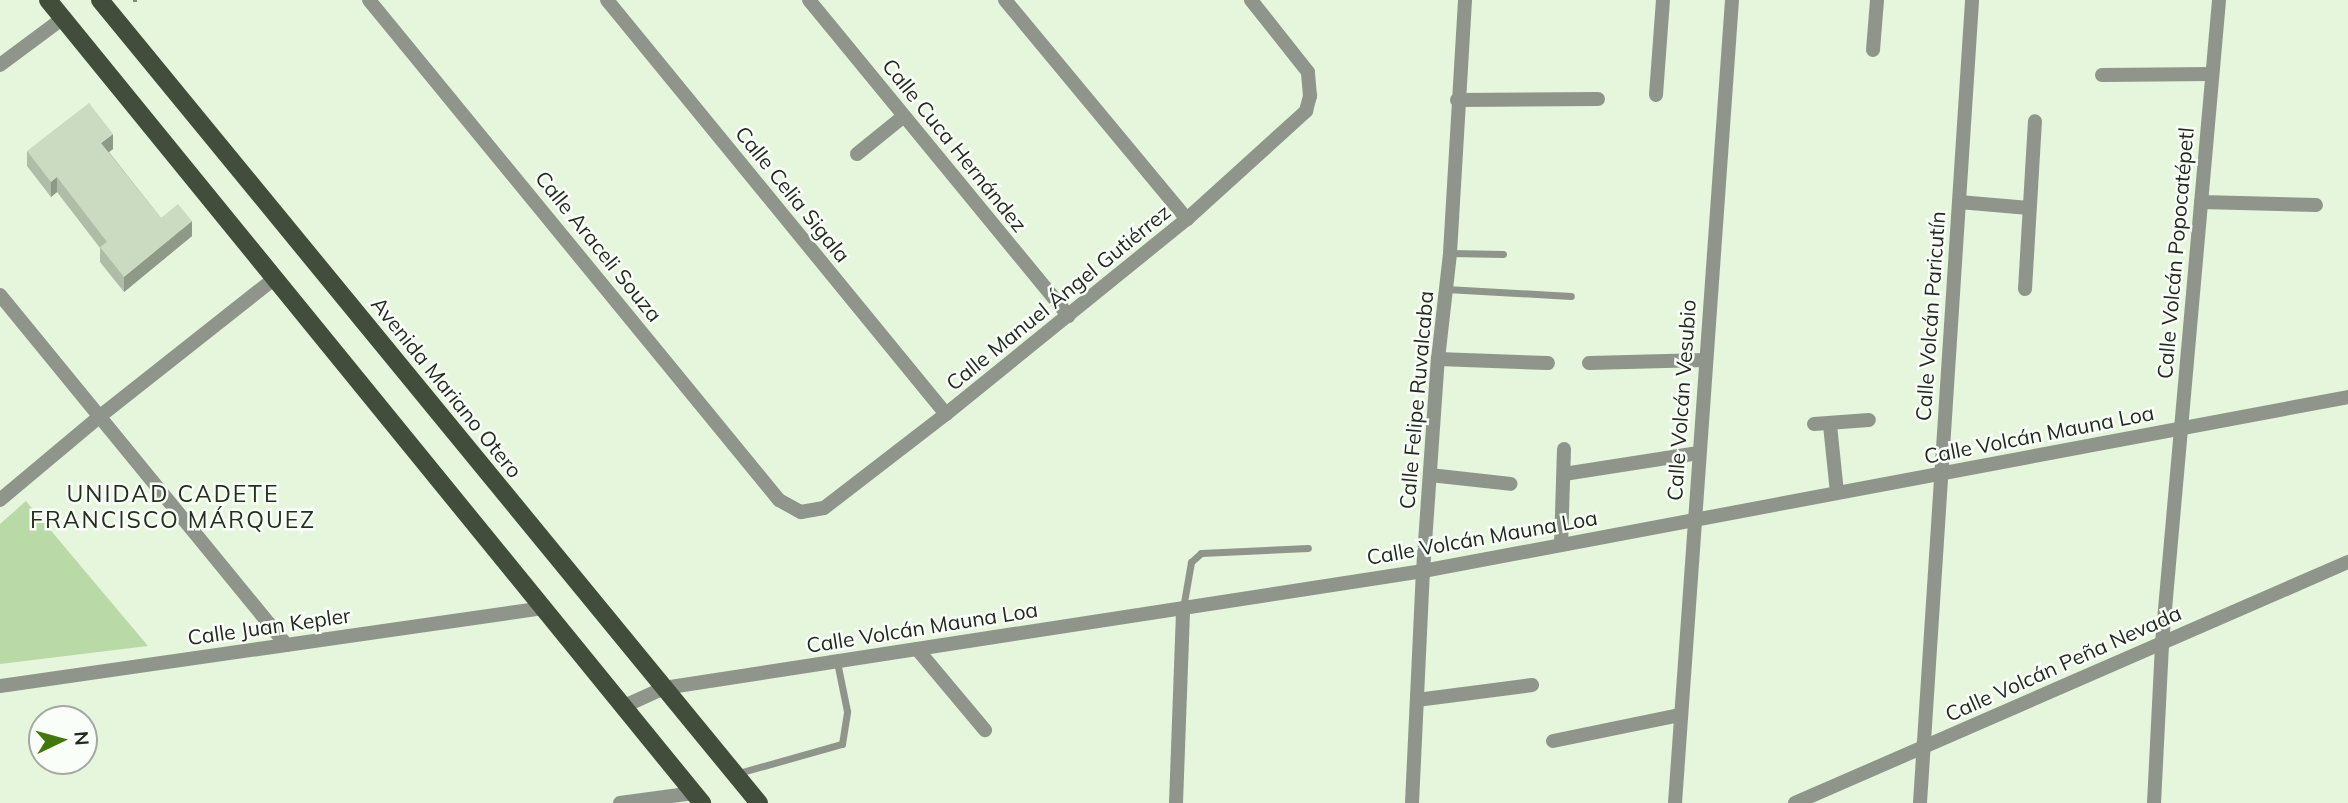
<!DOCTYPE html>
<meta charset="utf-8">
<style>
body{margin:0}
#map{position:relative;width:2348px;height:803px;overflow:hidden;background:#e5f6dc;font-family:Mulish,sans-serif}
div>[style]{position:absolute}
.green>*{inset:0;background:#b9d9a7}
.path>*{height:3.5px;margin-top:-1.75px;transform-origin:0;background:repeating-linear-gradient(90deg,#7e8978 0 5px,transparent 0 10px)}
.lane>*{height:7px;margin:-3.5px;padding:0 3.5px;transform-origin:3.5px;border-radius:3.5px;background:#8f958b}
.street>*{height:14px;margin:-7px;padding:0 7px;transform-origin:7px;border-radius:7px;background:#8f958b}
.primary>*{height:18px;margin:-9px;padding:0 9px;transform-origin:9px;border-radius:9px;background:#424d3b}
.wall>*{inset:0;background:#afbca7}
.shaded-wall>*{inset:0;background:#8e9988}
.building>*{inset:0;background:#cbdbc2}
span{translate:-50% -50%;white-space:nowrap;text-align:center;line-height:1.15;-webkit-text-stroke:5px #fafef9;paint-order:stroke}
.street-label{font-size:21px;color:#242a20}
.neighbourhood-label{font-size:23px;color:#24301c;letter-spacing:2px}
.north{position:absolute;left:28px;top:705px;width:70px;height:70px;box-sizing:border-box;background:#fafef9;border:2px solid #a4a9a2;border-radius:50%;rotate:85deg;font-size:19px;font-weight:700;line-height:28px;text-align:center;color:#242a20}
.north::after{content:'';display:block;margin:auto;width:24px;height:32px;background:#417809;clip-path:polygon(50% 0,100% 100%,50% 72%,0 100%)}
</style>
<div id="map">
<div class="green">
<div style="clip-path:polygon(26px 501px,148px 646px,0 664px,0 524px)"></div>
</div>
<div class="path">
<div style="left:133px;top:0;width:4px"></div>
</div>
<div class="lane">
<div style="left:1450px;top:253px;width:53px;rotate:1.1deg"></div>
<div style="left:1446px;top:289px;width:125px;rotate:3.2deg"></div>
<div style="left:1183px;top:608px;width:47px;rotate:-80.1deg"></div>
<div style="left:1191px;top:562px;width:13px;rotate:-42deg"></div>
<div style="left:1201px;top:553px;width:107px;rotate:-2.7deg"></div>
<div style="left:735px;top:774px;width:111px;rotate:-15.7deg"></div>
<div style="left:842px;top:744px;width:33px;rotate:-81deg"></div>
<div style="left:847px;top:711px;width:50px;rotate:-101.5deg"></div>
</div>
<div class="street">
<div style="left:369px;top:0;width:647px;rotate:50.65deg"></div>
<div style="left:779px;top:500px;width:25px;rotate:29deg"></div>
<div style="left:801px;top:512px;width:23px;rotate:-10deg"></div>
<div style="left:824px;top:508px;width:154px;rotate:-37.6deg"></div>
<div style="left:946px;top:414px;width:310px;rotate:-39deg"></div>
<div style="left:1187px;top:219px;width:161px;rotate:-42.2deg"></div>
<div style="left:1306px;top:111px;width:16px;rotate:-75deg"></div>
<div style="left:1310px;top:96px;width:24px;rotate:-95deg"></div>
<div style="left:1308px;top:72px;width:92px;rotate:-128.4deg"></div>
<div style="left:607px;top:0;width:535px;rotate:50.69deg"></div>
<div style="left:809px;top:0;width:409px;rotate:50.6deg"></div>
<div style="left:1005px;top:0;width:285px;rotate:50.3deg"></div>
<div style="left:1873px;top:50px;width:50px;rotate:-85.4deg"></div>
<div style="left:0;top:65px;width:79px;rotate:-36.7deg"></div>
<div style="left:2102px;top:75px;width:110px;rotate:-0.5deg"></div>
<div style="left:1656px;top:95px;width:95px;rotate:-85.8deg"></div>
<div style="left:1457px;top:100px;width:141px;rotate:-0.4deg"></div>
<div style="left:857px;top:154px;width:60px;rotate:-39deg"></div>
<div style="left:1959px;top:202px;width:70px;rotate:4.9deg"></div>
<div style="left:2201px;top:202px;width:115px;rotate:1.5deg"></div>
<div style="left:2025px;top:289px;width:168px;rotate:-86.6deg"></div>
<div style="left:0;top:295px;width:452px;rotate:50.7deg"></div>
<div style="left:1438px;top:359px;width:110px;rotate:2.1deg"></div>
<div style="left:1589px;top:363px;width:116px;rotate:-1.5deg"></div>
<div style="left:1814px;top:424px;width:55px;rotate:-4.2deg"></div>
<div style="left:1830px;top:425px;width:68px;rotate:84.1deg"></div>
<div style="left:1564px;top:474px;width:136px;rotate:-8.9deg"></div>
<div style="left:1430px;top:475px;width:81px;rotate:6.3deg"></div>
<div style="left:0;top:500px;width:129px;rotate:-40deg"></div>
<div style="left:99px;top:417px;width:224px;rotate:-38.3deg"></div>
<div style="left:1561px;top:545px;width:96px;rotate:-88.2deg"></div>
<div style="left:917px;top:649px;width:106px;rotate:50deg"></div>
<div style="left:0;top:686px;width:550px;rotate:-8.16deg"></div>
<div style="left:1417px;top:700px;width:116px;rotate:-7.4deg"></div>
<div style="left:622px;top:707px;width:46px;rotate:-24.3deg"></div>
<div style="left:664px;top:688px;width:768px;rotate:-8.76deg"></div>
<div style="left:1423px;top:571px;width:941px;rotate:-10.65deg"></div>
<div style="left:1553px;top:741px;width:130px;rotate:-11.6deg"></div>
<div style="left:620px;top:803px;width:75px;rotate:-7.7deg"></div>
<div style="left:1176px;top:803px;width:195px;rotate:-87.9deg"></div>
<div style="left:1412px;top:803px;width:232px;rotate:-87.3deg"></div>
<div style="left:1423px;top:571px;width:213px;rotate:-86deg"></div>
<div style="left:1438px;top:359px;width:107px;rotate:-83.5deg"></div>
<div style="left:1450px;top:253px;width:253px;rotate:-86.6deg"></div>
<div style="left:1675px;top:803px;width:805px;rotate:-85.94deg"></div>
<div style="left:1795px;top:803px;width:603px;rotate:-23.55deg"></div>
<div style="left:1920px;top:803px;width:805px;rotate:-86.29deg"></div>
<div style="left:2154px;top:803px;width:160px;rotate:-87.1deg"></div>
<div style="left:2162px;top:643px;width:646px;rotate:-84.93deg"></div>
</div>
<div class="primary">
<div style="left:48px;top:0;width:1036px;rotate:50.84deg"></div>
<div style="left:100px;top:0;width:1039px;rotate:50.63deg"></div>
</div>
<div class="wall">
<div style="clip-path:polygon(113px 149px,109px 152px,161px 218px,192px 236px,124px 292px,100px 262px,100px 248px,57px 192px,51px 197px,27px 166px,27px 151px)"></div>
</div>
<div class="shaded-wall">
<div style="clip-path:polygon(113px 134px,113px 149px,101px 158px,101px 143px)"></div>
<div style="clip-path:polygon(57px 177px,57px 192px,51px 197px,51px 182px)"></div>
<div style="clip-path:polygon(192px 221px,192px 236px,124px 292px,124px 277px)"></div>
</div>
<div class="building">
<div style="clip-path:polygon(89px 103px,113px 134px,101px 143px,161px 218px,178px 204px,192px 221px,124px 277px,100px 247px,107px 242px,57px 177px,51px 182px,27px 151px)"></div>
</div>
<div class="street-label">
<span style="left:955px;top:145px;rotate:51deg">Calle Cuca Hernández</span>
<span style="left:793px;top:194px;rotate:51deg">Calle Celia Sigala</span>
<span style="left:599px;top:246px;rotate:51deg">Calle Araceli Souza</span>
<span style="left:2175px;top:253px;rotate:-85deg">Calle Volcán Popocatépetl</span>
<span style="left:1058px;top:297px;rotate:-39deg">Calle Manuel Ángel Gutiérrez</span>
<span style="left:1930px;top:316px;rotate:-86deg">Calle Volcán Paricutín</span>
<span style="left:447px;top:387px;rotate:51deg">Avenida Mariano Otero</span>
<span style="left:1416px;top:400px;rotate:-85deg">Calle Felipe Ruvalcaba</span>
<span style="left:1681px;top:400px;rotate:-86deg">Calle Volcán Vesubio</span>
<span style="left:2039px;top:434px;rotate:-11deg">Calle Volcán Mauna Loa</span>
<span style="left:1482px;top:537px;rotate:-10deg">Calle Volcán Mauna Loa</span>
<span style="left:269px;top:626px;rotate:-8deg">Calle Juan Kepler</span>
<span style="left:922px;top:627px;rotate:-9deg">Calle Volcán Mauna Loa</span>
<span style="left:2063px;top:663px;rotate:-24deg">Calle Volcán Peña Nevada</span>
</div>
<div class="neighbourhood-label">
<span style="left:173px;top:507px">UNIDAD CADETE<br>FRANCISCO MÁRQUEZ</span>
</div>
<div class="north">N</div>
</div>
